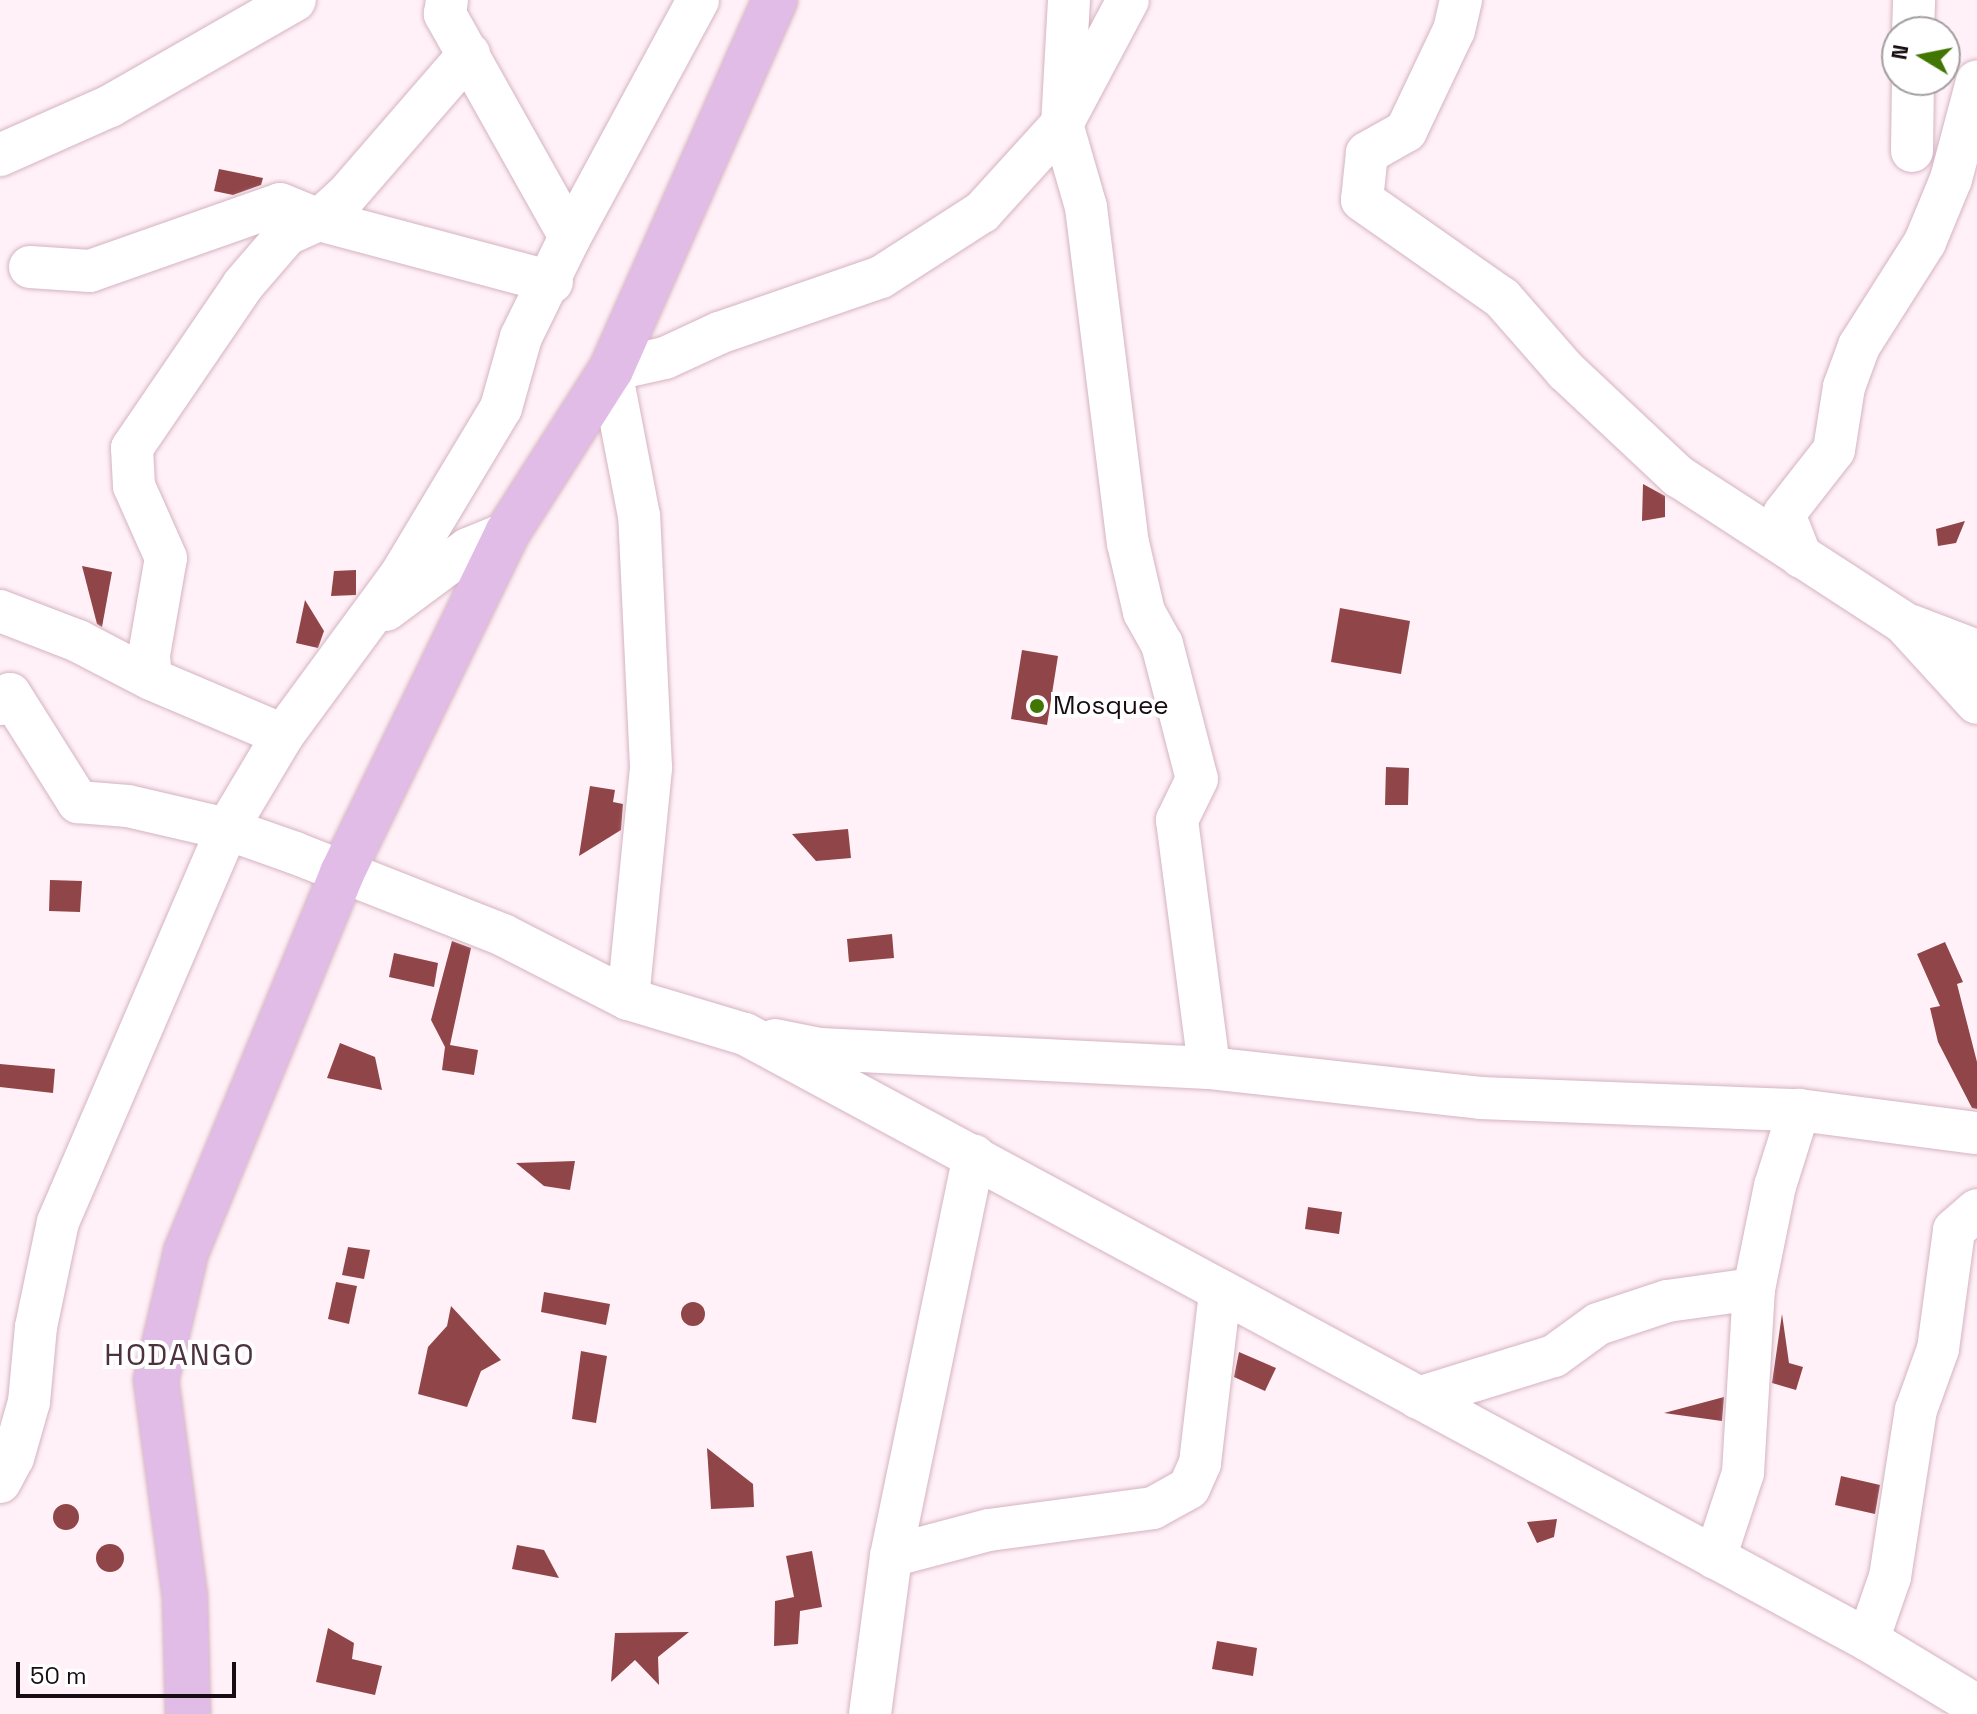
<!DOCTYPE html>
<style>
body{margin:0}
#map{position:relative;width:1977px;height:1714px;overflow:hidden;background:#fff1f7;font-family:"Space Grotesk",sans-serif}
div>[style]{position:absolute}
.building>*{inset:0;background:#904549}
.round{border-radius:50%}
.roads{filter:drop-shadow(0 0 2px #d5b3c2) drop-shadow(0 0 2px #d5b3c2)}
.minor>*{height:42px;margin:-21px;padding:0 21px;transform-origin:21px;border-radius:21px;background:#fff}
.major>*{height:44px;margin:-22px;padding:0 22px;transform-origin:22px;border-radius:22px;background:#e0bce7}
.dots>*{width:22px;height:22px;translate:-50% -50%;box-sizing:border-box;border:4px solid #fff;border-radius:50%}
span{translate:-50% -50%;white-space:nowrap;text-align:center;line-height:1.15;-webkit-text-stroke:8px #fff;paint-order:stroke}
.poi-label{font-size:26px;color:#170c11}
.left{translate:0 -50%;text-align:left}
.quarter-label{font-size:30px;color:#4c323e;letter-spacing:2px}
.north{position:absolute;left:1881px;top:16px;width:80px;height:80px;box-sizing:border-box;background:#fff;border:2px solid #a29ea0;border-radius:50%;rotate:280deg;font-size:22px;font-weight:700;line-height:32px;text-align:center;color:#170c11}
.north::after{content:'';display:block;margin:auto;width:28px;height:36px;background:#417602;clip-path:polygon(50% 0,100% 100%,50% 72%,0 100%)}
.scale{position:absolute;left:16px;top:1662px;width:220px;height:36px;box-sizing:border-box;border:4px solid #170c11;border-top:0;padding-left:10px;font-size:24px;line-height:28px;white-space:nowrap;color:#170c11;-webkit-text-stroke:6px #fff;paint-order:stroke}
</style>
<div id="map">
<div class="building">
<div style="clip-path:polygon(219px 169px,263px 178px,261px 185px,233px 195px,214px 191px)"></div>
<div style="clip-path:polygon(1643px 484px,1665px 496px,1665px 517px,1642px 521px)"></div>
<div style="clip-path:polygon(1965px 521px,1956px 543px,1938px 546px,1936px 529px)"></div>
<div style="clip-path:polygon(82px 566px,112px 572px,102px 627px,97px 624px)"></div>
<div style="clip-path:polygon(356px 570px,356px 595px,331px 596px,334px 571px)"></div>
<div style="clip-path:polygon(305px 600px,324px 631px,318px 648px,296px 643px)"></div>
<div style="clip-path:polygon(1340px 608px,1410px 621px,1401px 674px,1331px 662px)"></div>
<div style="clip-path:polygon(1022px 650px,1058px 656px,1047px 725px,1011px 719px)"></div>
<div style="clip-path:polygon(1386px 767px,1409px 768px,1408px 805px,1385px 805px)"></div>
<div style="clip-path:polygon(590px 786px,615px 790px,613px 802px,623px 804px,621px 830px,579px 856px)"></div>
<div style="clip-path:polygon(848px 829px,851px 858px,816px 861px,792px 834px)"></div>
<div style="clip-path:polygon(50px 880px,82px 881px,80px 912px,49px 911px)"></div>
<div style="clip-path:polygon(892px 934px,894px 958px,849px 962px,847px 939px)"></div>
<div style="clip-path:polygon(452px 941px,471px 948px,450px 1045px,478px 1050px,474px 1075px,442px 1070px,445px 1047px,431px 1020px)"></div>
<div style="clip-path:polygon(1945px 942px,1963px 982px,1957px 984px,1977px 1062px,1977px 1109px,1972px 1108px,1938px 1042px,1930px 1008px,1940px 1006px,1917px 954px)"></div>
<div style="clip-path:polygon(394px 953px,438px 963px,434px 987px,389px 977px)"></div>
<div style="clip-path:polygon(340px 1043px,375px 1057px,382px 1090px,327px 1078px)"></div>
<div style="clip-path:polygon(0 1064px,55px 1069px,53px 1093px,0 1087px)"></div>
<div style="clip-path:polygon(575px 1161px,570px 1190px,544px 1186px,516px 1163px)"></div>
<div style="clip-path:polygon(1308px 1207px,1342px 1212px,1339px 1234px,1305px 1229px)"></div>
<div style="clip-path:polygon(348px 1247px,370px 1250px,364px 1279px,342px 1275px)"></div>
<div style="clip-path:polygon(336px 1282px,357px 1286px,349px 1324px,328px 1319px)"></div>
<div style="clip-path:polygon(544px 1292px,610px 1304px,606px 1325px,541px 1312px)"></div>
<div class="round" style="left:681px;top:1302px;width:24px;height:24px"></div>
<div style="clip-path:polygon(451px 1306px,501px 1360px,481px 1371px,467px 1407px,418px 1394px,428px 1347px,447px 1326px)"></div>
<div style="clip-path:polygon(1782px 1314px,1789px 1363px,1803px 1367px,1796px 1390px,1772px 1383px)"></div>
<div style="clip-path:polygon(581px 1351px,607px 1356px,596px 1423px,572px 1419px)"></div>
<div style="clip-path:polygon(1239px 1352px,1276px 1368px,1265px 1391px,1234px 1377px)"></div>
<div style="clip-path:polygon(1724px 1397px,1722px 1421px,1664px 1413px)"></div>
<div style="clip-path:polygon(707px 1448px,753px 1484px,754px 1507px,711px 1509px)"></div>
<div style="clip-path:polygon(1841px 1476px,1880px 1485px,1875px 1514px,1835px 1505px)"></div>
<div class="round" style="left:53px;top:1504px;width:26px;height:26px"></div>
<div style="clip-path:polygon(1557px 1519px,1554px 1537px,1537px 1543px,1527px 1522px)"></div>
<div class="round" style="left:96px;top:1544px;width:28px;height:28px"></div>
<div style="clip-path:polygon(517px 1545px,544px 1550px,559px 1578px,512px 1569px)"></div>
<div style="clip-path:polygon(812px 1551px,822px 1607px,800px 1611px,798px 1644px,774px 1646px,775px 1601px,794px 1597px,786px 1556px)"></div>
<div style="clip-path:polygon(328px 1628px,354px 1643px,352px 1659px,382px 1666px,375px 1695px,316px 1682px)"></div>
<div style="clip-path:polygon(689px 1632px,658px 1657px,659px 1685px,635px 1660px,611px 1682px,615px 1633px)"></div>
<div style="clip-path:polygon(1217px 1641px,1257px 1648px,1253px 1676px,1212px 1669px)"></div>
</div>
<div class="roads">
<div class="minor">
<div style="left:1069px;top:0;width:124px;rotate:93.2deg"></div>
<div style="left:1062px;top:124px;width:86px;rotate:73.9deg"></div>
<div style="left:1086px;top:207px;width:339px;rotate:82.9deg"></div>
<div style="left:1128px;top:543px;width:71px;rotate:76.9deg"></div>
<div style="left:1144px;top:612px;width:37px;rotate:61deg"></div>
<div style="left:1162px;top:644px;width:139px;rotate:75.5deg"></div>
<div style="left:1197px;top:779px;width:46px;rotate:116deg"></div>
<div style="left:1177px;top:820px;width:250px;rotate:82.6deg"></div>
<div style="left:1461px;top:0;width:31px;rotate:103deg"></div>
<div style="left:1454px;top:30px;width:112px;rotate:115.4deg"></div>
<div style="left:1406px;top:131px;width:45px;rotate:150.6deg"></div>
<div style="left:1367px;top:153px;width:47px;rotate:96.1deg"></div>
<div style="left:1362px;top:200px;width:171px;rotate:35deg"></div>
<div style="left:1502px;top:298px;width:97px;rotate:48.8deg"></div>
<div style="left:1566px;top:371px;width:154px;rotate:43.2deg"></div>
<div style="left:1678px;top:476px;width:270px;rotate:33deg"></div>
<div style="left:1904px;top:623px;width:108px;rotate:47.6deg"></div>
<div style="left:1913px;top:32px;width:32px;rotate:-88deg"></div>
<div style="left:1912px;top:151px;width:71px;rotate:-89.2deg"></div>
<div style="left:0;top:155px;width:120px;rotate:-24deg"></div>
<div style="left:110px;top:106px;width:213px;rotate:-29.8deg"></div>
<div style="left:570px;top:237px;width:269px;rotate:-61.6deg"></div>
<div style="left:30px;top:267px;width:60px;rotate:3.8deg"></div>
<div style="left:90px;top:271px;width:201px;rotate:-19.4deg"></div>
<div style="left:280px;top:204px;width:42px;rotate:22.3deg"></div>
<div style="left:319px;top:220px;width:241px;rotate:14.9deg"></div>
<div style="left:1801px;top:557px;width:46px;rotate:-111.6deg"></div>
<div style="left:1784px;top:514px;width:81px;rotate:-52deg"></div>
<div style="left:1834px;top:450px;width:64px;rotate:-81deg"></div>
<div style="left:1844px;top:387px;width:44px;rotate:-69.9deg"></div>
<div style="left:1859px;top:346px;width:123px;rotate:-57.6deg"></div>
<div style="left:1925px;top:242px;width:68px;rotate:-67.6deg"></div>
<div style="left:1951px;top:179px;width:101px;rotate:-75.1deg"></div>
<div style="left:386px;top:610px;width:102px;rotate:-36.6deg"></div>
<div style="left:468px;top:549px;width:42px;rotate:-22.3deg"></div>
<div style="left:0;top:611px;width:84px;rotate:21deg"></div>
<div style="left:78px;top:641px;width:82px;rotate:27.5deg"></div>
<div style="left:1912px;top:626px;width:70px;rotate:21deg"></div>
<div style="left:0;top:704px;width:14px;rotate:-45deg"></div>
<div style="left:10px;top:694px;width:128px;rotate:57.8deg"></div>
<div style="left:78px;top:802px;width:50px;rotate:4.6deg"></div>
<div style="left:128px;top:806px;width:102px;rotate:13.1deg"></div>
<div style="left:227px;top:829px;width:72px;rotate:19.4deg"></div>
<div style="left:295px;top:853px;width:224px;rotate:21.5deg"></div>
<div style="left:503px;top:935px;width:140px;rotate:27.1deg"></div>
<div style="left:628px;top:999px;width:122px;rotate:16.7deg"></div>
<div style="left:745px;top:1034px;width:1276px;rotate:28.35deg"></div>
<div style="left:1868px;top:1640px;width:127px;rotate:31.2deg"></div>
<div style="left:283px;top:735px;width:143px;rotate:-157deg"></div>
<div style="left:151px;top:679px;width:24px;rotate:-95deg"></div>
<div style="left:149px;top:655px;width:98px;rotate:-80.1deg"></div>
<div style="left:166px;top:558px;width:79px;rotate:-114deg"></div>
<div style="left:134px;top:486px;width:38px;rotate:-93deg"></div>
<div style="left:132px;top:448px;width:197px;rotate:-55.7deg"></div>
<div style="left:243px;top:285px;width:67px;rotate:-49.2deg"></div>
<div style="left:287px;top:234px;width:35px;rotate:-24deg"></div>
<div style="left:319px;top:220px;width:36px;rotate:-42deg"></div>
<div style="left:346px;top:196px;width:188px;rotate:-49.1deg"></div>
<div style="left:628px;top:999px;width:233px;rotate:-84.3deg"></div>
<div style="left:651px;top:767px;width:251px;rotate:-92.7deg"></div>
<div style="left:639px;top:516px;width:149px;rotate:-100.9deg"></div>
<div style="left:611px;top:370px;width:55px;rotate:-12.5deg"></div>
<div style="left:665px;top:358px;width:60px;rotate:-24.8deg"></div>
<div style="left:719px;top:333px;width:171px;rotate:-19.1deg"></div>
<div style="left:881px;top:277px;width:120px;rotate:-32.8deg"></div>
<div style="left:982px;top:212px;width:119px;rotate:-47.7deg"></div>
<div style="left:1062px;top:124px;width:140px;rotate:-62deg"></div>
<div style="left:775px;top:1040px;width:46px;rotate:11.3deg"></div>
<div style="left:820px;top:1049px;width:389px;rotate:2.8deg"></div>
<div style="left:1209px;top:1068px;width:273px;rotate:6.3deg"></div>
<div style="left:1480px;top:1098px;width:319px;rotate:2.2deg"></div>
<div style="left:1799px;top:1110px;width:179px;rotate:7.4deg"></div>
<div style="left:1418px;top:1398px;width:142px;rotate:-17.2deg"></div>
<div style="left:1554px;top:1356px;width:54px;rotate:-36deg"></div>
<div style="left:1598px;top:1324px;width:73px;rotate:-18.4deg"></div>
<div style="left:1667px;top:1301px;width:88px;rotate:-7.9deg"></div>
<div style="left:1754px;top:1289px;width:105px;rotate:-78.5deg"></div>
<div style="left:1775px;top:1186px;width:80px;rotate:-72.5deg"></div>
<div style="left:0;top:1482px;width:27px;rotate:-62deg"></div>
<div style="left:13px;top:1458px;width:58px;rotate:-74.1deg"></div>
<div style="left:29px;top:1402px;width:75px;rotate:-84.7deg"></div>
<div style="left:36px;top:1327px;width:107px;rotate:-78.2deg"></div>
<div style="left:58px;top:1222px;width:428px;rotate:-66.7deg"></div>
<div style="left:227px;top:829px;width:109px;rotate:-59.2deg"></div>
<div style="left:283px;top:735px;width:197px;rotate:-53.7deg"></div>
<div style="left:400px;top:576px;width:196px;rotate:-59deg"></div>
<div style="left:501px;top:408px;width:74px;rotate:-74.3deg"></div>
<div style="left:521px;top:337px;width:111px;rotate:-63.9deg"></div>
<div style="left:570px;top:237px;width:256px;rotate:-119.3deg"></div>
<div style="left:445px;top:14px;width:14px;rotate:-82deg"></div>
<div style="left:891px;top:1556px;width:101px;rotate:-14.9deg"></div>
<div style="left:989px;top:1530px;width:165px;rotate:-7.6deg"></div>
<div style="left:1153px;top:1508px;width:41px;rotate:-29.1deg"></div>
<div style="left:1189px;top:1488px;width:27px;rotate:-66deg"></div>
<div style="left:1200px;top:1463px;width:172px;rotate:-83.3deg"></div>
<div style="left:1715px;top:1558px;width:89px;rotate:-71.8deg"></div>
<div style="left:1743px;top:1473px;width:184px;rotate:-86.6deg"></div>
<div style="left:1868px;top:1640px;width:67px;rotate:-70.8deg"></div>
<div style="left:1890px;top:1577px;width:169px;rotate:-81.2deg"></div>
<div style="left:1916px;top:1410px;width:65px;rotate:-70.2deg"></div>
<div style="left:1938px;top:1349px;width:120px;rotate:-82.3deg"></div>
<div style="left:1954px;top:1230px;width:30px;rotate:-41deg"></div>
<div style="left:870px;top:1714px;width:159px;rotate:-82.4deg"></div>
<div style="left:891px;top:1556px;width:409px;rotate:-78.3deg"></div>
</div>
<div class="major">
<div style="left:188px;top:1714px;width:117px;rotate:-91.5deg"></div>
<div style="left:185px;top:1597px;width:219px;rotate:-97.6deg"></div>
<div style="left:156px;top:1380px;width:131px;rotate:-76.8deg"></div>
<div style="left:186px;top:1252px;width:410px;rotate:-67.6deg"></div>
<div style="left:342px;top:873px;width:378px;rotate:-64.1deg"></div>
<div style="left:507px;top:533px;width:193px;rotate:-57.5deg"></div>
<div style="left:611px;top:370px;width:405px;rotate:-66.1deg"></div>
</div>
</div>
<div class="dots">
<div style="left:1037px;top:706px;background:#417602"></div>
</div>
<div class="poi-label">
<span class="left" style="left:1053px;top:706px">Mosquee</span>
</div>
<div class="quarter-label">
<span style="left:180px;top:1355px">HODANGO</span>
</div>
<div class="north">N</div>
<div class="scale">50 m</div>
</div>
